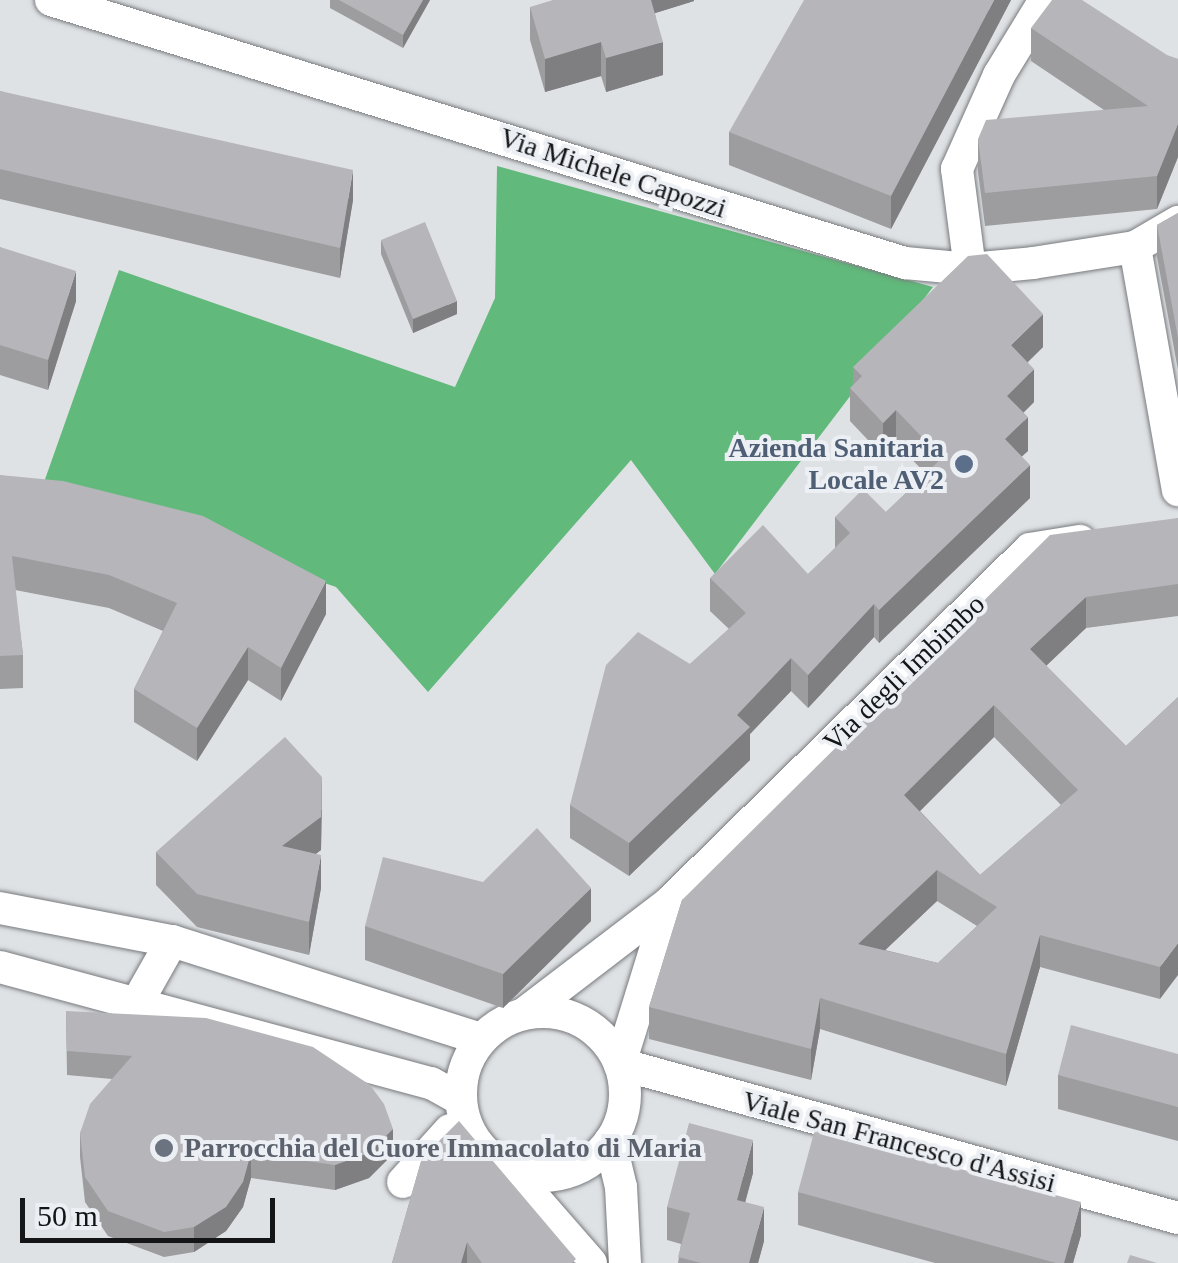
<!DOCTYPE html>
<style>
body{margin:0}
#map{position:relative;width:1178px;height:1263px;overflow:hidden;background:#dfe2e5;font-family:Georgia,serif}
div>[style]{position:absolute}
.forest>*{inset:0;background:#61b97b}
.roads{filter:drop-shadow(0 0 2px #787b7e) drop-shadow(0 0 2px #787b7e)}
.minor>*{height:32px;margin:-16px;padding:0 16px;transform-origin:16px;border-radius:16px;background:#fff}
.minor>.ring{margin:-16px;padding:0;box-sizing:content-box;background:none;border:32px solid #fff;border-radius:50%}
.wall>*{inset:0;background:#9d9c9f}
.shaded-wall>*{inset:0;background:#7f7f82}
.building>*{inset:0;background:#b6b5b9}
.dots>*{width:28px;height:28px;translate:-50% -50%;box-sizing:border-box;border:5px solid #eceff3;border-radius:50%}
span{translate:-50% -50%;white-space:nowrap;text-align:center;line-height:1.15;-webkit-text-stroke:8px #eceff3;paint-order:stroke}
.street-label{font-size:28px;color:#141516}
.service-label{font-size:28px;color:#4e5e75;font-weight:700}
.right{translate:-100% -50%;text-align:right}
.worship-label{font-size:28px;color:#5b616d;font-weight:700}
.left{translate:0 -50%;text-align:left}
.scale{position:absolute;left:20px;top:1198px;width:255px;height:45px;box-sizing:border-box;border:5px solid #141516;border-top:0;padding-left:12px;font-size:30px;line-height:35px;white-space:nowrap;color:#141516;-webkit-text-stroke:8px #eceff3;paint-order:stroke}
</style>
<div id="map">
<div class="forest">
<div style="clip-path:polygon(497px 166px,933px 287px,715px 574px,631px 460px,428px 692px,336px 587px,43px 485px,119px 270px,455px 387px,495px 298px)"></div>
</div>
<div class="roads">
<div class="minor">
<div style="left:51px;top:0;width:894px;rotate:17.12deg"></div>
<div style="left:905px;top:263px;width:65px;rotate:5.3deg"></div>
<div style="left:970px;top:269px;width:63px;rotate:-5.4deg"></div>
<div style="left:1033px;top:263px;width:103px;rotate:-8.9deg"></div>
<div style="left:1135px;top:247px;width:50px;rotate:-30.2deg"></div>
<div style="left:1135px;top:247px;width:247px;rotate:80deg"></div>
<div style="left:970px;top:269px;width:101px;rotate:-97.4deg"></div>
<div style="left:957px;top:169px;width:103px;rotate:-65.9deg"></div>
<div style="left:999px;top:75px;width:88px;rotate:-58.5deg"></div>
<div style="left:670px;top:902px;width:170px;rotate:107.2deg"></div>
<div style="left:620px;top:1064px;width:579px;rotate:15.43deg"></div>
<div style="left:0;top:908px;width:175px;rotate:10.9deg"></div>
<div style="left:172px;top:941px;width:324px;rotate:17.6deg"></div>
<div style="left:0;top:967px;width:446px;rotate:15.1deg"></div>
<div style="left:431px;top:1083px;width:33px;rotate:29deg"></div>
<div style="left:138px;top:1001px;width:69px;rotate:-60.5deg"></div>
<div class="ring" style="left:461px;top:1012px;width:132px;height:132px"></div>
<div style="left:525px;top:1013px;width:183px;rotate:-37.4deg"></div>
<div style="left:670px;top:902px;width:504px;rotate:-44.44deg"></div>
<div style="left:1030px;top:549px;width:51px;rotate:-9.1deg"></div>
<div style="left:610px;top:1141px;width:47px;rotate:76.6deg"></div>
<div style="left:621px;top:1187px;width:76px;rotate:87deg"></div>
<div style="left:510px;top:1170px;width:123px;rotate:48.9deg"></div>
<div style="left:403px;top:1182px;width:70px;rotate:-47.9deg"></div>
</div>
</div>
<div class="wall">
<div style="clip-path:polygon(330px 0,430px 0,403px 48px,330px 8px)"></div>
<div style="clip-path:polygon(694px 0,694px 1px,655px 13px,663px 75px,606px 92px,601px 76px,545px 92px,530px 40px,530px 7px)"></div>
<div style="clip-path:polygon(1011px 0,891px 229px,729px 165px,729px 132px)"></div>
<div style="clip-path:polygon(1031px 28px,1178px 59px,1178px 157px,1157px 209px,985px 226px,978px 172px,978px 139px,1104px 110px,1031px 61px)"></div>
<div style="clip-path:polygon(0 91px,353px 200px,340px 278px,0 199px)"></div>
<div style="clip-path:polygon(1178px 213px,1178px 370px,1157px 257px,1157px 225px)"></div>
<div style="clip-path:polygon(381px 240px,457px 314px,413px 333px,381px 254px)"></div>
<div style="clip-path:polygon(0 247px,76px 301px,48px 390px,0 375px)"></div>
<div style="clip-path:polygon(1043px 347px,1028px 362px,1034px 402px,1023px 413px,1028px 451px,1021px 456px,1030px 498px,879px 643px,874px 637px,808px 708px,791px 691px,750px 734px,750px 760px,629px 876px,570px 838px,570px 805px,690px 664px,729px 629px,710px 611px,710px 578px,808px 574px,835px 549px,835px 517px,886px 512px,926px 474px,896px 443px,883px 456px,850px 421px,850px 388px,853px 385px,853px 367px)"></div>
<div style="clip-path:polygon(0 475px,326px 614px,281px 701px,248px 680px,197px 761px,134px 722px,134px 689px,163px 631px,109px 608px,15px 590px,23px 655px,23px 688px,0 689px)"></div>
<div style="clip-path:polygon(evenodd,1178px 518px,1178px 616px,1086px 628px,1046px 666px,1126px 746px,1178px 697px,1160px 999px,1040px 967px,1006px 1086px,820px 1029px,811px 1080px,649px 1039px,649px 1007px,682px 900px,1178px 518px,994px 737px,1061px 805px,980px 875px,920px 811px,994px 737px,1178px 518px,937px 901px,977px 926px,938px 963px,885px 950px,937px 901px)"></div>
<div style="clip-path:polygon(322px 810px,321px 850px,316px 854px,321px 888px,309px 955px,197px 927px,156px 885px,156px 852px)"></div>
<div style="clip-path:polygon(591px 921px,503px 1008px,365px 960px,365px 926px)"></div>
<div style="clip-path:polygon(66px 1011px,393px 1154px,369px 1178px,335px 1190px,251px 1178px,243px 1207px,226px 1231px,194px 1252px,164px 1257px,108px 1236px,85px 1202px,80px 1157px,80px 1133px,112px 1079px,67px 1075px)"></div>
<div style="clip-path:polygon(1178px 1054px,1178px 1141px,1058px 1109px,1058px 1075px)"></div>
<div style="clip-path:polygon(422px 1158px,576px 1263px,392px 1263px)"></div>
<div style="clip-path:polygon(753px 1173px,745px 1202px,764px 1241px,758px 1263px,678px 1263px,681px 1244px,667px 1240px,667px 1207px)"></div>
<div style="clip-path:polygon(798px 1192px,1081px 1235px,1073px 1263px,935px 1263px,798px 1225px)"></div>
</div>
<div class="shaded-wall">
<div style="clip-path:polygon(423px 0,430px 0,403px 48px,403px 35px)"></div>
<div style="clip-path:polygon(646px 0,694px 0,694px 1px,646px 16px)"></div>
<div style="clip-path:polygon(994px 0,1011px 0,891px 229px,891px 196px)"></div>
<div style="clip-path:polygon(601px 42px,601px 76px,545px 92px,545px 59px)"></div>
<div style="clip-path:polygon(663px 42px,663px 75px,606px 92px,606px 58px)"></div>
<div style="clip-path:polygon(1178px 124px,1178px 157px,1157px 209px,1157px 176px)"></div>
<div style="clip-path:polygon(353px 170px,353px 200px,340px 278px,340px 248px)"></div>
<div style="clip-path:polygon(76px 271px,76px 301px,48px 390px,48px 360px)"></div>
<div style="clip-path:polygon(457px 301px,457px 314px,413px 333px,413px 319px)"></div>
<div style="clip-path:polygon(1043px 314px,1043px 347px,1011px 378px,1011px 345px)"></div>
<div style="clip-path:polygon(1034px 369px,1034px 402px,1007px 429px,1007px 396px)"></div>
<div style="clip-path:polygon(896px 410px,896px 443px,883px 456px,883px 423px)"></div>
<div style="clip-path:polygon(1028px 417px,1028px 451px,1005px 472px,1005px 439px)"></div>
<div style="clip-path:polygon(1030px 465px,1030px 498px,879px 643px,879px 610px)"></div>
<div style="clip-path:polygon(326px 581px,326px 614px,281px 701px,281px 668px)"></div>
<div style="clip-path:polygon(1086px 597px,1086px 628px,1030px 681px,1030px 649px)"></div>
<div style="clip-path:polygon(874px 604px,874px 637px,808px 708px,808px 675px)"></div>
<div style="clip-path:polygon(248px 647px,248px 680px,197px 761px,197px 728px)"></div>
<div style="clip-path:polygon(791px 658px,791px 691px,750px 734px,750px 760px,629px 876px,629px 843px,737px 715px)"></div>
<div style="clip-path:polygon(994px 705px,994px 737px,904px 827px,904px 795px)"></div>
<div style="clip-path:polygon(322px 777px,321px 850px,282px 879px,282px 846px)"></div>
<div style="clip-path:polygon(321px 855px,321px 888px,309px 955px,309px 922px)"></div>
<div style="clip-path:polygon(937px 870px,937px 901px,858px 976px,858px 944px)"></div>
<div style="clip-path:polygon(591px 888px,591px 921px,503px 1008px,503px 974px)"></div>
<div style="clip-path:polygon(1040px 935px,1040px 967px,1006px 1086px,1006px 1054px)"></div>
<div style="clip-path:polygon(1178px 943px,1178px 975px,1160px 999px,1160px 967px)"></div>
<div style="clip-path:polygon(820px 998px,820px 1029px,811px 1080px,811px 1049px)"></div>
<div style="clip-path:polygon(393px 1129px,393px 1154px,369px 1178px,335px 1190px,335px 1165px)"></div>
<div style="clip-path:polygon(753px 1140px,753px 1173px,737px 1233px,737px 1200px)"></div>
<div style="clip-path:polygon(251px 1153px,251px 1178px,243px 1207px,226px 1231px,194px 1252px,194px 1227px)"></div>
<div style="clip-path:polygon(1081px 1202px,1081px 1235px,1073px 1263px,1064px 1263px)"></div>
<div style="clip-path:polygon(764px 1207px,764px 1241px,758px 1263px,749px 1263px)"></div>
<div style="clip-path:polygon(467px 1242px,467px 1263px,461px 1263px)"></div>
</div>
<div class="building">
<div style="clip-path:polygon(339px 0,423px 0,403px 35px)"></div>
<div style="clip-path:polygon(553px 0,651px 0,663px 42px,606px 58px,601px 42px,545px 59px,530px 7px)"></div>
<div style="clip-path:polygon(804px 0,994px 0,891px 196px,729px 132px)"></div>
<div style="clip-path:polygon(1052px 0,1082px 0,1167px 55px,1178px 59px,1178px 124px,1157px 176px,985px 193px,978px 139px,986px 120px,1148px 106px,1031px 28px)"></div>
<div style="clip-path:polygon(0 91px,353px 170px,340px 248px,0 169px)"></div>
<div style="clip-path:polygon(1178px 213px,1178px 338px,1157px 225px)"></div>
<div style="clip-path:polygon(425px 222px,457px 301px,413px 319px,381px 240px)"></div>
<div style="clip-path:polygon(0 247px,76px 271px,48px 360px,0 345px)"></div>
<div style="clip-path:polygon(987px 254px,1043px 314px,1011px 345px,1034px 369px,1007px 396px,1028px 417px,1005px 439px,1030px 465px,879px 610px,874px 604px,808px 675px,791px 658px,737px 715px,750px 727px,629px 843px,570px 805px,606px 665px,638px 632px,690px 664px,746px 613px,710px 578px,763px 525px,808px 574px,850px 533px,835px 517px,863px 489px,886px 512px,942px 458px,896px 410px,883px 423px,850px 388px,862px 376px,853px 367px,968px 256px)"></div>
<div style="clip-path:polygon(0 475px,63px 481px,203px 516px,326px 581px,281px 668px,248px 647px,197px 728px,134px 689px,177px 603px,109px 575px,12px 556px,23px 655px,0 656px)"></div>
<div style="clip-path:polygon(evenodd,1178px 518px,1178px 584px,1086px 597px,1030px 649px,1126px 746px,1178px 697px,1178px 943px,1160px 967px,1040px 935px,1006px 1054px,820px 998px,811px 1049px,649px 1007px,682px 900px,1050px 535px,1178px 518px,994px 705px,1078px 790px,980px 875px,904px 795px,994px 705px,1178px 518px,937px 870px,997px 907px,938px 963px,858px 944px,937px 870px)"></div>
<div style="clip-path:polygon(285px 737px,322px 777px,321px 817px,282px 846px,321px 855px,309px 922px,197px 894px,156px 852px)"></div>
<div style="clip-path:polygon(537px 828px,591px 888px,503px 974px,365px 926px,383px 857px,483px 882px)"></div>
<div style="clip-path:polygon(66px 1011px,206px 1018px,313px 1047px,370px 1085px,384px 1104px,393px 1129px,369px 1153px,335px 1165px,251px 1153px,243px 1182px,226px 1207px,194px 1227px,164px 1232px,108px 1211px,85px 1177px,80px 1133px,90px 1104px,132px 1056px,67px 1051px)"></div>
<div style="clip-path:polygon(1071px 1025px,1178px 1054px,1178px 1107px,1058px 1075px)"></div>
<div style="clip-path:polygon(459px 1121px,576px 1259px,572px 1263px,482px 1263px,467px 1242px,461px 1263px,392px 1263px,422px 1158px)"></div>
<div style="clip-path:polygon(689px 1123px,753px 1140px,737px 1200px,764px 1207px,749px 1263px,701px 1263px,678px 1257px,690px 1213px,667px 1207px)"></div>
<div style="clip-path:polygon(815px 1129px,1081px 1202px,1064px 1263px,1056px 1263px,798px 1192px)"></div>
<div style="clip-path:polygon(1130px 1255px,1157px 1263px,1127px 1263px)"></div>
</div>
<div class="dots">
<div style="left:964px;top:464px;background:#5c6f8a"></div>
<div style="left:164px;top:1148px;background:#6b7280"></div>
</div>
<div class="street-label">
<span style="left:613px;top:173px;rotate:18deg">Via Michele Capozzi</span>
<span style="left:904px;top:673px;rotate:-44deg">Via degli Imbimbo</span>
<span style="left:899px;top:1142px;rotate:15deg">Viale San Francesco d'Assisi</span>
</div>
<div class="service-label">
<span class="right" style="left:944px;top:464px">Azienda Sanitaria<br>Locale AV2</span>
</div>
<div class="worship-label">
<span class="left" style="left:184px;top:1148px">Parrocchia del Cuore Immacolato di Maria</span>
</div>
<div class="scale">50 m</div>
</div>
